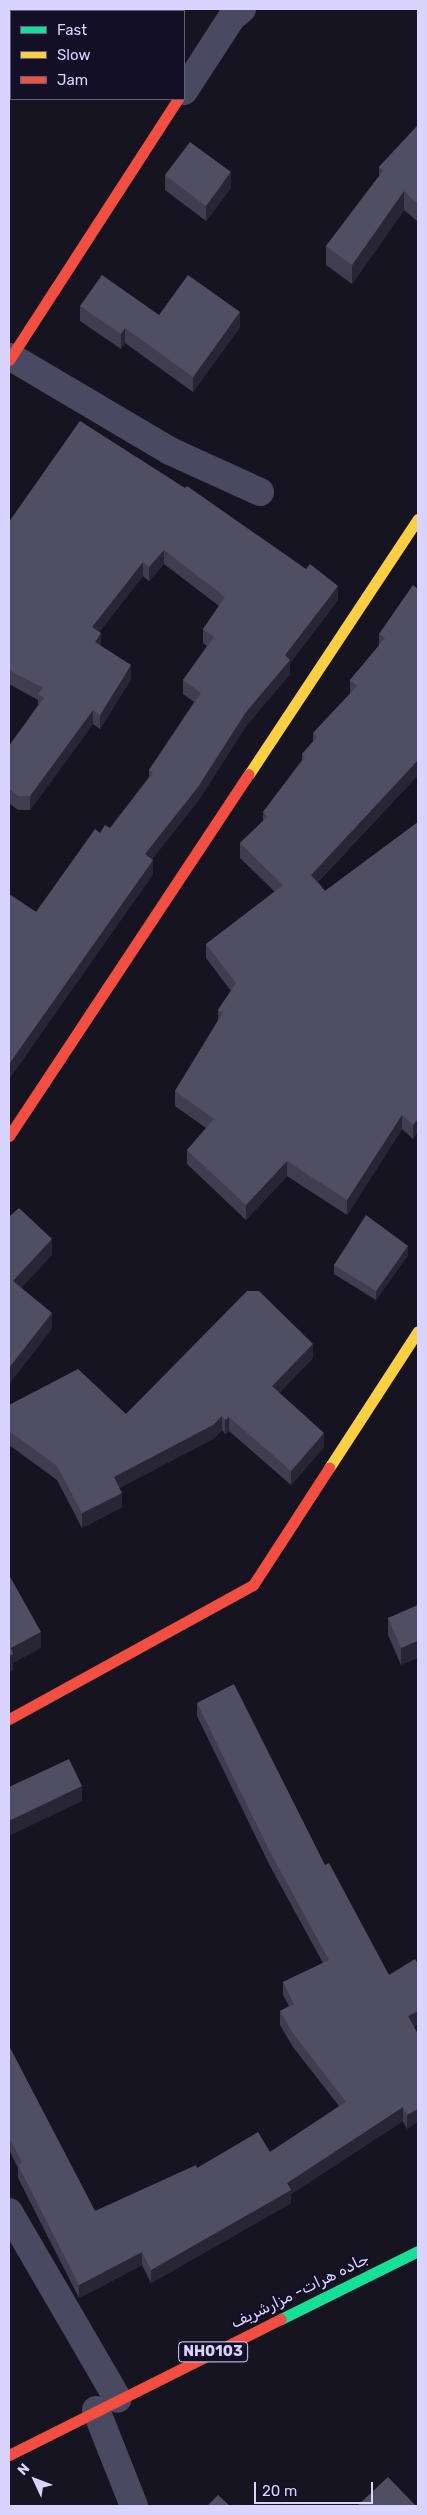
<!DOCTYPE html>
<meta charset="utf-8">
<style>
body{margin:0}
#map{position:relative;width:427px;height:2515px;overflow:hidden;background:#161421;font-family:Rubik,Cairo,sans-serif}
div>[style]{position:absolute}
.street>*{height:28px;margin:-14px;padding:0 14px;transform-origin:14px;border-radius:14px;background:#4a4962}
.fast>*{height:11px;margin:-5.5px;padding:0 5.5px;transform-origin:5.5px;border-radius:5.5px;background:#16e098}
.slow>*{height:11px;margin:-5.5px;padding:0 5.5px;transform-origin:5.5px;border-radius:5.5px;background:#ffcf43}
.jam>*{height:11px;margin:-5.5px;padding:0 5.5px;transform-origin:5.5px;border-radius:5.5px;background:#f24e42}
.wall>*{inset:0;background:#403d50}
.shaded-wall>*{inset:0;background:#282635}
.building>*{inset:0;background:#504e63}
span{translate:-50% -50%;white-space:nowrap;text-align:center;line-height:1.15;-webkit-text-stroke:4.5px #130f26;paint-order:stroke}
.shield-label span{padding:1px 4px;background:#130f26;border:1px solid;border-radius:4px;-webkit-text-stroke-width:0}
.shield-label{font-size:15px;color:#d9d4ff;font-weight:700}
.street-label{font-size:16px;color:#d9d4ff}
.frame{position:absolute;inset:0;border:10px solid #d9d4ff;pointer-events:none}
.legend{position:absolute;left:10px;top:10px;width:175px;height:90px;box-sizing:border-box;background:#130f26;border:1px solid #625e7d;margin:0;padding:6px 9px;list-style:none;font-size:15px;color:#d9d4ff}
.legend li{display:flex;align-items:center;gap:10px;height:25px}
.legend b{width:25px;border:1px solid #625e7d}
.north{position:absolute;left:10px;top:2455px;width:50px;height:50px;-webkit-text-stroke:4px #130f26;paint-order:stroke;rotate:313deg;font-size:14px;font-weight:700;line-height:20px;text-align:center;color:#d9d4ff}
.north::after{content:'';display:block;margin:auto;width:18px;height:22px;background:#d9d4ff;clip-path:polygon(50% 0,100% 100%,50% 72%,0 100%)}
.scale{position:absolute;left:254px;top:2482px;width:119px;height:22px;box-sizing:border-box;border:2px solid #d9d4ff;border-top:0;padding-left:6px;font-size:15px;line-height:18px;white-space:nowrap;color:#d9d4ff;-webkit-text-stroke:4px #130f26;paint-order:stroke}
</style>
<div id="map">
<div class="street">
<div style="left:184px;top:91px;width:88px;rotate:-57deg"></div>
<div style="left:232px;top:17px;width:13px;rotate:-39deg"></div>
<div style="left:11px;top:357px;width:185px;rotate:30.6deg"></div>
<div style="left:170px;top:451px;width:99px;rotate:24.5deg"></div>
<div style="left:9px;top:2212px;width:216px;rotate:59.8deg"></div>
<div style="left:96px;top:2410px;width:103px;rotate:68.4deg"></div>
</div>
<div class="fast">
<div style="left:281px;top:2319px;width:153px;rotate:-26.4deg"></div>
</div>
<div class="slow">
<div style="left:249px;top:774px;width:306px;rotate:-56.5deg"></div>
<div style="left:329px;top:1468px;width:163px;rotate:-57deg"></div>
</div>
<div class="jam">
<div style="left:9px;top:360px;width:311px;rotate:-57.1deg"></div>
<div style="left:9px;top:1136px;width:434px;rotate:-56.5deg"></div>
<div style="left:9px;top:1719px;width:278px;rotate:-28.8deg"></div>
<div style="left:253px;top:1585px;width:140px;rotate:-57deg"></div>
<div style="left:9px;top:2455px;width:304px;rotate:-26.6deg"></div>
</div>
<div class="wall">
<div style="clip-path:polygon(418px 125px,418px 217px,417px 216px,417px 221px,404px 210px,352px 284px,326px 265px,326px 246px,379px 176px,379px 167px)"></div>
<div style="clip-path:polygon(165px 175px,231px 188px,206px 221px,165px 190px)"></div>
<div style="clip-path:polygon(80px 306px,159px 315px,240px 327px,193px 392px,125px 343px,121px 349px,80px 321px)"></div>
<div style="clip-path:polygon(80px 421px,338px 600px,290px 663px,290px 674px,246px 726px,198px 801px,152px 859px,153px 874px,9px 1079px,9px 894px,36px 912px,100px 833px,110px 828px,149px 777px,149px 770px,194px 702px,183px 694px,183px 680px,207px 646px,203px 643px,203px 629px,219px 606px,164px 564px,149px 581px,143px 576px,99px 632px,101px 646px,131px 679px,100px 729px,93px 724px,30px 810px,18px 810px,9px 803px,9px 746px,38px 705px,38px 700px,9px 684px,9px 522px)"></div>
<div style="clip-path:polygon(418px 589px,418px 775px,318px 882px,325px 891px,418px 822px,413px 1139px,402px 1129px,347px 1215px,287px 1176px,246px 1220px,187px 1164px,187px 1150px,206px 1128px,175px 1106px,175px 1091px,218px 1020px,218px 1010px,231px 991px,206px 958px,206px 944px,275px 892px,240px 858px,240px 843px,263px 821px,263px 812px,302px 760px,302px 754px,313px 742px,313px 733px,350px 694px,350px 680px,379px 646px,379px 634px)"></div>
<div style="clip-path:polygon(408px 1255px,376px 1300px,334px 1274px,334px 1265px)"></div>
<div style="clip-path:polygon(313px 1358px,279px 1393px,324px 1447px,291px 1485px,229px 1431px,225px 1434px,222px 1430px,213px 1439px,119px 1488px,122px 1507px,82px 1528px,57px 1480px,9px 1445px,9px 1405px,126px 1414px)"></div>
<div style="clip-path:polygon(418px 1606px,401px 1665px,388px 1635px,388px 1618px)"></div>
<div style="clip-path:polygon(197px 1703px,325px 1865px,389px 1975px,418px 1964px,418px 2024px,414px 2027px,407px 2129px,403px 2121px,291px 2194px,291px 2203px,151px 2283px,142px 2265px,79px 2298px,18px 2178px,18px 2168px,9px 2150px,9px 2046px,95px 2211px,197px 2168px,270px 2152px,339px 2106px,293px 2047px,280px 2025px,280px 2011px,289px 2006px,283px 1995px,283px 1982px,323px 1963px,270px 1866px,197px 1716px)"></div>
</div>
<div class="shaded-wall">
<div style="clip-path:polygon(231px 172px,231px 188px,206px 221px,206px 206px)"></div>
<div style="clip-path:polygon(404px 191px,404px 210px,352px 284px,352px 265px)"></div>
<div style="clip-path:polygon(240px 312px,240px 327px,193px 392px,193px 377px)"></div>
<div style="clip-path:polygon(125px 328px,125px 343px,121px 349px,121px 334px)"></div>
<div style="clip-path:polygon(164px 550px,164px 564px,149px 581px,149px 567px)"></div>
<div style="clip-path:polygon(143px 562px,143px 576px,92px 641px,92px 627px)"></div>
<div style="clip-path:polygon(338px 586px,338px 600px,290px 663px,290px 674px,246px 726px,198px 801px,145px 868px,145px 854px,246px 712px,285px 655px)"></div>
<div style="clip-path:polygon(101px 633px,101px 647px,95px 642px)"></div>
<div style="clip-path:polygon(131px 665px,131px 679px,100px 729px,100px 715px)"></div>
<div style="clip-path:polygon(93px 710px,93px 724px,30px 810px,30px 796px)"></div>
<div style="clip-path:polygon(418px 760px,418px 775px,311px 889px,311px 875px)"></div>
<div style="clip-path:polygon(153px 860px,153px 874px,9px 1079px,9px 1064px)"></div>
<div style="clip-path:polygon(402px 1115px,402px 1129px,347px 1215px,347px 1200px)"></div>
<div style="clip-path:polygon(418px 1119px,418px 1133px,413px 1139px,413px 1125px)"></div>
<div style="clip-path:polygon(287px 1161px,287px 1176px,246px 1220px,246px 1205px)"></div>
<div style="clip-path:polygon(52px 1239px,52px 1255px,13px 1297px,13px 1281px)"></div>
<div style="clip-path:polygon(408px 1246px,408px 1255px,376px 1300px,376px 1291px)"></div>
<div style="clip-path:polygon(52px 1313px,52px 1329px,9px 1384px,9px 1368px)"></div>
<div style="clip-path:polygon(313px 1344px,313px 1358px,272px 1400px,272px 1386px)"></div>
<div style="clip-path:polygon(222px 1416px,222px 1430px,213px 1439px,114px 1491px,114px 1477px)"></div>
<div style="clip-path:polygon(229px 1417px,229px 1431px,225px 1434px,225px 1420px)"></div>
<div style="clip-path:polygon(324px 1433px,324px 1447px,291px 1485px,291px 1471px)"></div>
<div style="clip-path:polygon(122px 1493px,122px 1507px,82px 1528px,82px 1513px)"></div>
<div style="clip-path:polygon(41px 1632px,41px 1648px,13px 1663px,13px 1670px,9px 1672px,9px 1656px,11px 1648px)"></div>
<div style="clip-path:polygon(418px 1641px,418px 1658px,401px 1665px,401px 1648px)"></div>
<div style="clip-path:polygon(82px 1786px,82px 1801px,9px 1836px,9px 1821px)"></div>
<div style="clip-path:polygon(418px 2011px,418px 2024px,408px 2030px,408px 2016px)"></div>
<div style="clip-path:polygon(403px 2107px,403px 2121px,291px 2194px,291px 2203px,151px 2283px,151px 2270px,287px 2183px)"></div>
<div style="clip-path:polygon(418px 2109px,418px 2122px,407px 2129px,407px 2115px)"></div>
<div style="clip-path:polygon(142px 2252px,142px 2265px,79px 2298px,79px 2285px)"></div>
</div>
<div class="building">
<div style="clip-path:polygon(418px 125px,418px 198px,417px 197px,417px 203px,404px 191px,352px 265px,326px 246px,383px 171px,379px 167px)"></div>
<div style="clip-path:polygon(190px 142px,231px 172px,206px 206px,165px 175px)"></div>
<div style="clip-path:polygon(102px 275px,159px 315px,188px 275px,240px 312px,193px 377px,125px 328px,121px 334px,80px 306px)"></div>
<div style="clip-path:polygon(80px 421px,185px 488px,187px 486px,306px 569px,310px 564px,338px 586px,285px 655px,290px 660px,246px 712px,198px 787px,145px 854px,153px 860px,9px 1064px,9px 894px,36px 912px,95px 829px,100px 833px,105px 825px,110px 828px,153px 773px,149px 770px,201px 693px,183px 680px,214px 637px,203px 629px,225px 597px,164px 550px,149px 567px,143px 562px,92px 627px,101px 633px,95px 642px,131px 665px,100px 715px,93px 710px,30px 796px,18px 796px,9px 789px,9px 746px,44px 698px,38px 694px,43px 688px,9px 670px,9px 556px,10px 553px,9px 553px,9px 522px)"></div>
<div style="clip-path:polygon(413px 585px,418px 589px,418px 760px,311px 875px,325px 891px,418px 822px,418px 1119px,413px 1125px,402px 1115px,347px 1200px,287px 1161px,246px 1205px,187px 1150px,214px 1119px,175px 1091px,223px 1013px,218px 1010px,236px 983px,206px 944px,283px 885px,240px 843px,267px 817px,263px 812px,305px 757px,302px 754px,317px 737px,313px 733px,357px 686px,350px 680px,385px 638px,379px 634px)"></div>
<div style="clip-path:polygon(19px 1208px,52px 1239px,13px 1281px,52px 1313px,9px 1368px,9px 1217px)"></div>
<div style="clip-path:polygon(366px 1215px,408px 1246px,376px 1291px,334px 1265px)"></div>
<div style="clip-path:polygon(247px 1291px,259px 1291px,313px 1344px,272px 1386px,324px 1433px,291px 1471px,229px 1417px,225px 1420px,222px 1416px,213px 1425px,114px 1477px,122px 1493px,82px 1513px,57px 1466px,9px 1431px,9px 1405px,78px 1369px,126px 1414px)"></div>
<div style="clip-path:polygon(9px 1575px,41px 1632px,11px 1648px,13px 1654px,9px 1656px)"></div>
<div style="clip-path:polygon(418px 1605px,418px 1641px,401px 1648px,388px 1618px)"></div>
<div style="clip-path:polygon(234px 1684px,325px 1865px,329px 1863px,389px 1975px,415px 1959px,418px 1964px,418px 2011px,408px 2016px,418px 2034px,418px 2109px,407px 2115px,403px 2107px,287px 2183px,291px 2190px,151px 2270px,142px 2252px,79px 2285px,18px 2165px,22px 2162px,9px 2137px,9px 2046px,95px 2211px,196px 2165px,197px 2168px,258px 2132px,270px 2152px,346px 2102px,293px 2033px,280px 2011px,294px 2004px,283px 1982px,329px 1960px,270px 1852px,197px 1703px)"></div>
<div style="clip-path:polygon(69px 1759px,82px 1786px,9px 1821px,9px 1787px)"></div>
<div style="clip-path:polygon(388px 2477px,416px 2506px,357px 2506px)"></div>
<div style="clip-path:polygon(218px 2495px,230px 2506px,207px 2506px)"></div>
</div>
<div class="shield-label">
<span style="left:213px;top:2352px">NH0103</span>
</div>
<div class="street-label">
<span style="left:300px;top:2291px;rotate:-26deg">جاده هرات- مزارشریف</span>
</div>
<div class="frame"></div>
<ul class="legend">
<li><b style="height:6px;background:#16e098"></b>Fast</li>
<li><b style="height:6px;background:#ffcf43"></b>Slow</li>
<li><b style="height:6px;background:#f24e42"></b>Jam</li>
</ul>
<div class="north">N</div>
<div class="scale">20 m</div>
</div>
